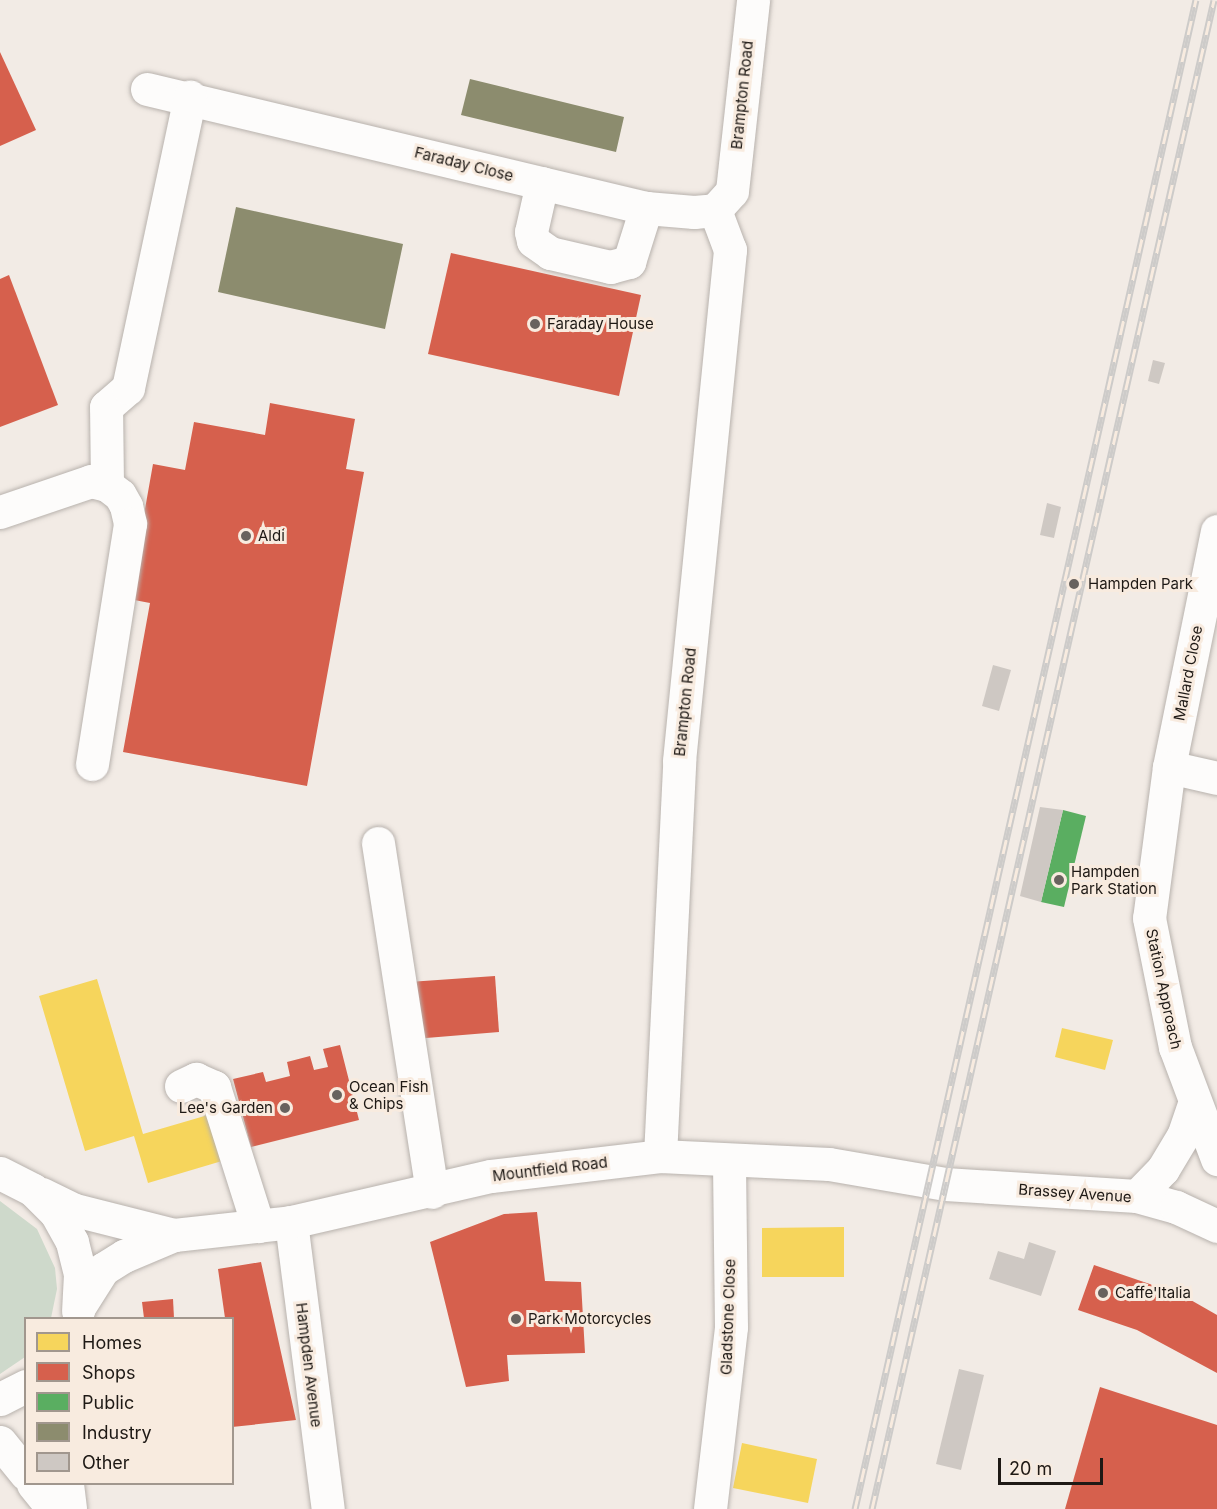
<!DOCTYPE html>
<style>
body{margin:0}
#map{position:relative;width:1217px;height:1509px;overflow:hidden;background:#f2ebe5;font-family:Inter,sans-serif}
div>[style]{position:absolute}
.green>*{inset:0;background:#ced9cb}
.homes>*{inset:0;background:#f6d55c}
.shops>*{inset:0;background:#d6604d}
.public>*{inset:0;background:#5aae61}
.industry>*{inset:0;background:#8c8c6e}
.building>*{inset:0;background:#cec8c3}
.roads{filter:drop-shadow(0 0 2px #b8b2ad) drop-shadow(0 0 2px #b8b2ad)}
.minor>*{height:33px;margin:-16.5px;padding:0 16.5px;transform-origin:16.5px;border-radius:16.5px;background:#fdfcfb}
.rail>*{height:7px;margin-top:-3.5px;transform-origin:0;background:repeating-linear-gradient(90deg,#f8ebdf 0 14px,#cdcbc9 0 28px);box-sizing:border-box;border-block:2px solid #cdcbc9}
.dots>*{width:16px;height:16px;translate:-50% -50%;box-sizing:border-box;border:3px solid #f8ebdf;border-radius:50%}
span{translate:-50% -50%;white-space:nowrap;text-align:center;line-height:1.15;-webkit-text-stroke:6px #f8ebdf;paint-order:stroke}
.street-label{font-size:15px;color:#1e1915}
.poi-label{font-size:15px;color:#1e1915}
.left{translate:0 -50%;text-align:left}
.right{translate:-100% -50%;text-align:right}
.legend{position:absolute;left:24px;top:1317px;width:210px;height:168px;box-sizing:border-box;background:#f8ebdf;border:2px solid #a1978e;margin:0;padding:8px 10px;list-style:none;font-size:18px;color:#1e1915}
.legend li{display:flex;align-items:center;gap:12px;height:30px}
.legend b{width:30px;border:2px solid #a1978e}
.scale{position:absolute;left:998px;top:1458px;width:105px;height:27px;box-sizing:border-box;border:3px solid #1e1915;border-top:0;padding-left:8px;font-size:18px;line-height:21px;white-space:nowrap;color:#1e1915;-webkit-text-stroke:4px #f8ebdf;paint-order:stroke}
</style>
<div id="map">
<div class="green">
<div style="clip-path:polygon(0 1201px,37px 1229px,55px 1268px,57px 1289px,51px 1318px,26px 1318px,25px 1357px,0 1374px)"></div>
</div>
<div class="homes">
<div style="clip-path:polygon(97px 979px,143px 1134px,208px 1115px,222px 1161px,148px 1183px,134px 1136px,85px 1151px,39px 996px)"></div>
<div style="clip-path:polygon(1062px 1028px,1113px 1040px,1105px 1070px,1055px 1057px)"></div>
<div style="clip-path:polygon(844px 1227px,844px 1277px,762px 1277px,762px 1228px)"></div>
<div style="clip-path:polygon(742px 1443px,817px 1459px,808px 1503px,733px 1488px)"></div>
</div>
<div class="shops">
<div style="clip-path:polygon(0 52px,36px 130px,0 146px)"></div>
<div style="clip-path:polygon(451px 253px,641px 295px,619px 396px,428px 354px)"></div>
<div style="clip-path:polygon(9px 275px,58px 405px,0 427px,0 279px)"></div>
<div style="clip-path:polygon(270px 403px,355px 419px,346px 469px,364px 472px,307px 786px,123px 752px,150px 603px,129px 599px,153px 464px,185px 470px,194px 422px,265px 435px)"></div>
<div style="clip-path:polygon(495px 976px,499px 1032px,414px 1039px,409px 982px)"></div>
<div style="clip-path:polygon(340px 1045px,359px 1120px,251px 1147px,233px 1079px,263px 1072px,266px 1082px,290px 1076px,287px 1062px,310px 1056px,314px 1070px,328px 1067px,323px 1049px)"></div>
<div style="clip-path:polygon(537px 1212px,545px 1281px,581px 1282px,585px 1353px,507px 1355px,509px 1381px,466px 1387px,430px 1242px,504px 1214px)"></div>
<div style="clip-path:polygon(261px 1262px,296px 1420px,232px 1427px,232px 1318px,225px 1318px,218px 1269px)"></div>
<div style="clip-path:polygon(1094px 1265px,1182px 1295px,1217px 1315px,1217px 1373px,1137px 1330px,1078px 1310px)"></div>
<div style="clip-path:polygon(173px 1299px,174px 1318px,144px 1318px,142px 1302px)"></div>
<div style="clip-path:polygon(1100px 1387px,1217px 1425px,1217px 1509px,1065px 1509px)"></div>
</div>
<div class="public">
<div style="clip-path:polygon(1063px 810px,1086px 816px,1064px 907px,1041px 902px)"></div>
</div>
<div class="industry">
<div style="clip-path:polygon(470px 79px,624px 117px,616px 152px,461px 115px)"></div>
<div style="clip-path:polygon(236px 207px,403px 244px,385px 329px,218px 292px)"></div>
</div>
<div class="building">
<div style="clip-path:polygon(1153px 360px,1165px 363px,1159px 384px,1148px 381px)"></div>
<div style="clip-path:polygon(1047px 503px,1061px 507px,1054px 538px,1040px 535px)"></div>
<div style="clip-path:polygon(993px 665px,1011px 670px,999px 711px,982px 706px)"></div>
<div style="clip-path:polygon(1040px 807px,1063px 810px,1041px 902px,1020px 896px)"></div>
<div style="clip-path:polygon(1029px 1242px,1056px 1251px,1041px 1296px,989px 1279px,998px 1251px,1024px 1259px)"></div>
<div style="clip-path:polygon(959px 1369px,984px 1375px,961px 1470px,936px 1464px)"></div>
</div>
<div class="roads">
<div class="minor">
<div style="left:147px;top:89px;width:513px;rotate:13.41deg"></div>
<div style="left:646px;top:208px;width:48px;rotate:4.8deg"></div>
<div style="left:694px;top:212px;width:21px;rotate:-5deg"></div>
<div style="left:715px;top:210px;width:25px;rotate:-48deg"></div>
<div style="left:732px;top:191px;width:192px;rotate:-83.7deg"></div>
<div style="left:542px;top:183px;width:50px;rotate:102.7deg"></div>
<div style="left:531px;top:232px;width:9px;rotate:77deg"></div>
<div style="left:533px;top:241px;width:21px;rotate:35deg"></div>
<div style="left:550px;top:253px;width:62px;rotate:13.1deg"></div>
<div style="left:610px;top:267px;width:20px;rotate:-15deg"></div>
<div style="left:629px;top:262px;width:57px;rotate:-72.5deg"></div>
<div style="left:107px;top:485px;width:78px;rotate:-90.7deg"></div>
<div style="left:106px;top:407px;width:29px;rotate:-41deg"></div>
<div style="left:128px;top:388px;width:298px;rotate:-78deg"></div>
<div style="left:0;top:512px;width:96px;rotate:-18.8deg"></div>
<div style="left:91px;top:481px;width:16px;rotate:14deg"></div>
<div style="left:107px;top:485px;width:16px;rotate:38deg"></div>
<div style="left:120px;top:495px;width:13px;rotate:61deg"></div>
<div style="left:126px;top:506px;width:18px;rotate:77deg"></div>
<div style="left:130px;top:524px;width:243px;rotate:99deg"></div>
<div style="left:1217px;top:531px;width:241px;rotate:101.5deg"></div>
<div style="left:1169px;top:767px;width:152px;rotate:97.5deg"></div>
<div style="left:1149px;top:918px;width:132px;rotate:78.6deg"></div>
<div style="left:1175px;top:1047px;width:120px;rotate:69.4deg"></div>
<div style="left:1169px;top:767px;width:49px;rotate:12.9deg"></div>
<div style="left:378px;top:843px;width:353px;rotate:81.2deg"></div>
<div style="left:181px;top:1086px;width:17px;rotate:-25deg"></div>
<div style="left:196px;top:1079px;width:20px;rotate:24deg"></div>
<div style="left:214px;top:1087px;width:146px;rotate:72.4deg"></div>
<div style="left:660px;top:1156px;width:395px;rotate:-87.2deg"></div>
<div style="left:679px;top:761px;width:514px;rotate:-84.3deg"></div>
<div style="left:730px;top:250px;width:43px;rotate:-110.6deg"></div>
<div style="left:0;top:1173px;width:37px;rotate:27deg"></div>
<div style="left:33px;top:1190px;width:33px;rotate:45deg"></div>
<div style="left:56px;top:1213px;width:33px;rotate:61deg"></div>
<div style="left:72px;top:1242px;width:33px;rotate:76deg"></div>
<div style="left:80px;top:1274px;width:37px;rotate:93deg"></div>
<div style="left:42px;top:1194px;width:37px;rotate:26deg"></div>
<div style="left:75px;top:1210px;width:102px;rotate:14.2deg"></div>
<div style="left:1137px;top:1196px;width:37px;rotate:-46deg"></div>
<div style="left:1163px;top:1169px;width:39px;rotate:-59deg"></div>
<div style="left:1183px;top:1136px;width:36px;rotate:-71deg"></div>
<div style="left:291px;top:1222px;width:289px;rotate:82.7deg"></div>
<div style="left:79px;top:1307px;width:45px;rotate:-57.7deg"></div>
<div style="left:103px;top:1269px;width:25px;rotate:-32deg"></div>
<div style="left:124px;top:1256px;width:54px;rotate:-22.8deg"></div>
<div style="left:174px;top:1235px;width:118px;rotate:-6.3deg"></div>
<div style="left:291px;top:1222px;width:205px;rotate:-13deg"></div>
<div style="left:491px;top:1176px;width:170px;rotate:-6.7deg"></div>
<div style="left:660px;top:1156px;width:169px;rotate:2.7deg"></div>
<div style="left:829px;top:1164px;width:118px;rotate:9.8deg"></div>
<div style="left:945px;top:1184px;width:192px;rotate:3.6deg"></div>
<div style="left:1137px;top:1196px;width:41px;rotate:15.8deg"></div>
<div style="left:1176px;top:1207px;width:45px;rotate:24.9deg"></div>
<div style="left:0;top:1399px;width:29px;rotate:-27deg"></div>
<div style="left:0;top:1442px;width:41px;rotate:50.9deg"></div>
<div style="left:33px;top:1484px;width:32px;rotate:51deg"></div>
<div style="left:67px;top:1484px;width:25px;rotate:83deg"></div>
<div style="left:710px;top:1509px;width:183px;rotate:-83.4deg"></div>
<div style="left:731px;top:1327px;width:166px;rotate:-90.7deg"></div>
</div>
</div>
<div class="rail">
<div style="left:855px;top:1509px;width:1547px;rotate:-77.27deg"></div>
<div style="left:872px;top:1509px;width:1547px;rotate:-77.23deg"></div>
</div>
<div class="dots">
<div style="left:535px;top:324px;background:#68625e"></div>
<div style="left:246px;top:536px;background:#68625e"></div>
<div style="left:1074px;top:584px;background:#68625e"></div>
<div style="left:1059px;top:880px;background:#68625e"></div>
<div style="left:337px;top:1095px;background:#68625e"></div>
<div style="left:285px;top:1108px;background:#68625e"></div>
<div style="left:1103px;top:1293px;background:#68625e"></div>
<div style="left:516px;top:1319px;background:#68625e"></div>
</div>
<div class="street-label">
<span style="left:742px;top:95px;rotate:-84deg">Brampton Road</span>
<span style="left:464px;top:164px;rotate:14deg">Faraday Close</span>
<span style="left:1188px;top:673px;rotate:-79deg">Mallard Close</span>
<span style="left:685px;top:702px;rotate:-84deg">Brampton Road</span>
<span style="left:1164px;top:989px;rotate:78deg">Station Approach</span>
<span style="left:550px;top:1169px;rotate:-7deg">Mountfield Road</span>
<span style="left:1075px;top:1193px;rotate:4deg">Brassey Avenue</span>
<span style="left:728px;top:1317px;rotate:-88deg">Gladstone Close</span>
<span style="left:309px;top:1365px;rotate:83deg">Hampden Avenue</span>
</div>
<div class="poi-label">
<span class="left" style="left:547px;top:324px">Faraday House</span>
<span class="left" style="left:258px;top:536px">Aldi</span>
<span class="left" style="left:1088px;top:584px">Hampden Park</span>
<span class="left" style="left:1071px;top:880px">Hampden<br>Park Station</span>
<span class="left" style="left:349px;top:1095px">Ocean Fish<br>&amp; Chips</span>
<span class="right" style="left:273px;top:1108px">Lee's Garden</span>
<span class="left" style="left:1115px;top:1293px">Caffe'Italia</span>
<span class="left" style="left:528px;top:1319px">Park Motorcycles</span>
</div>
<ul class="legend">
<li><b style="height:16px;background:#f6d55c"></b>Homes</li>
<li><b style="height:16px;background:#d6604d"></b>Shops</li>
<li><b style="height:16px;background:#5aae61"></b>Public</li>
<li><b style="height:16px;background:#8c8c6e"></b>Industry</li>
<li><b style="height:16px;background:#cec8c3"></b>Other</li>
</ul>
<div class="scale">20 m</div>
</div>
